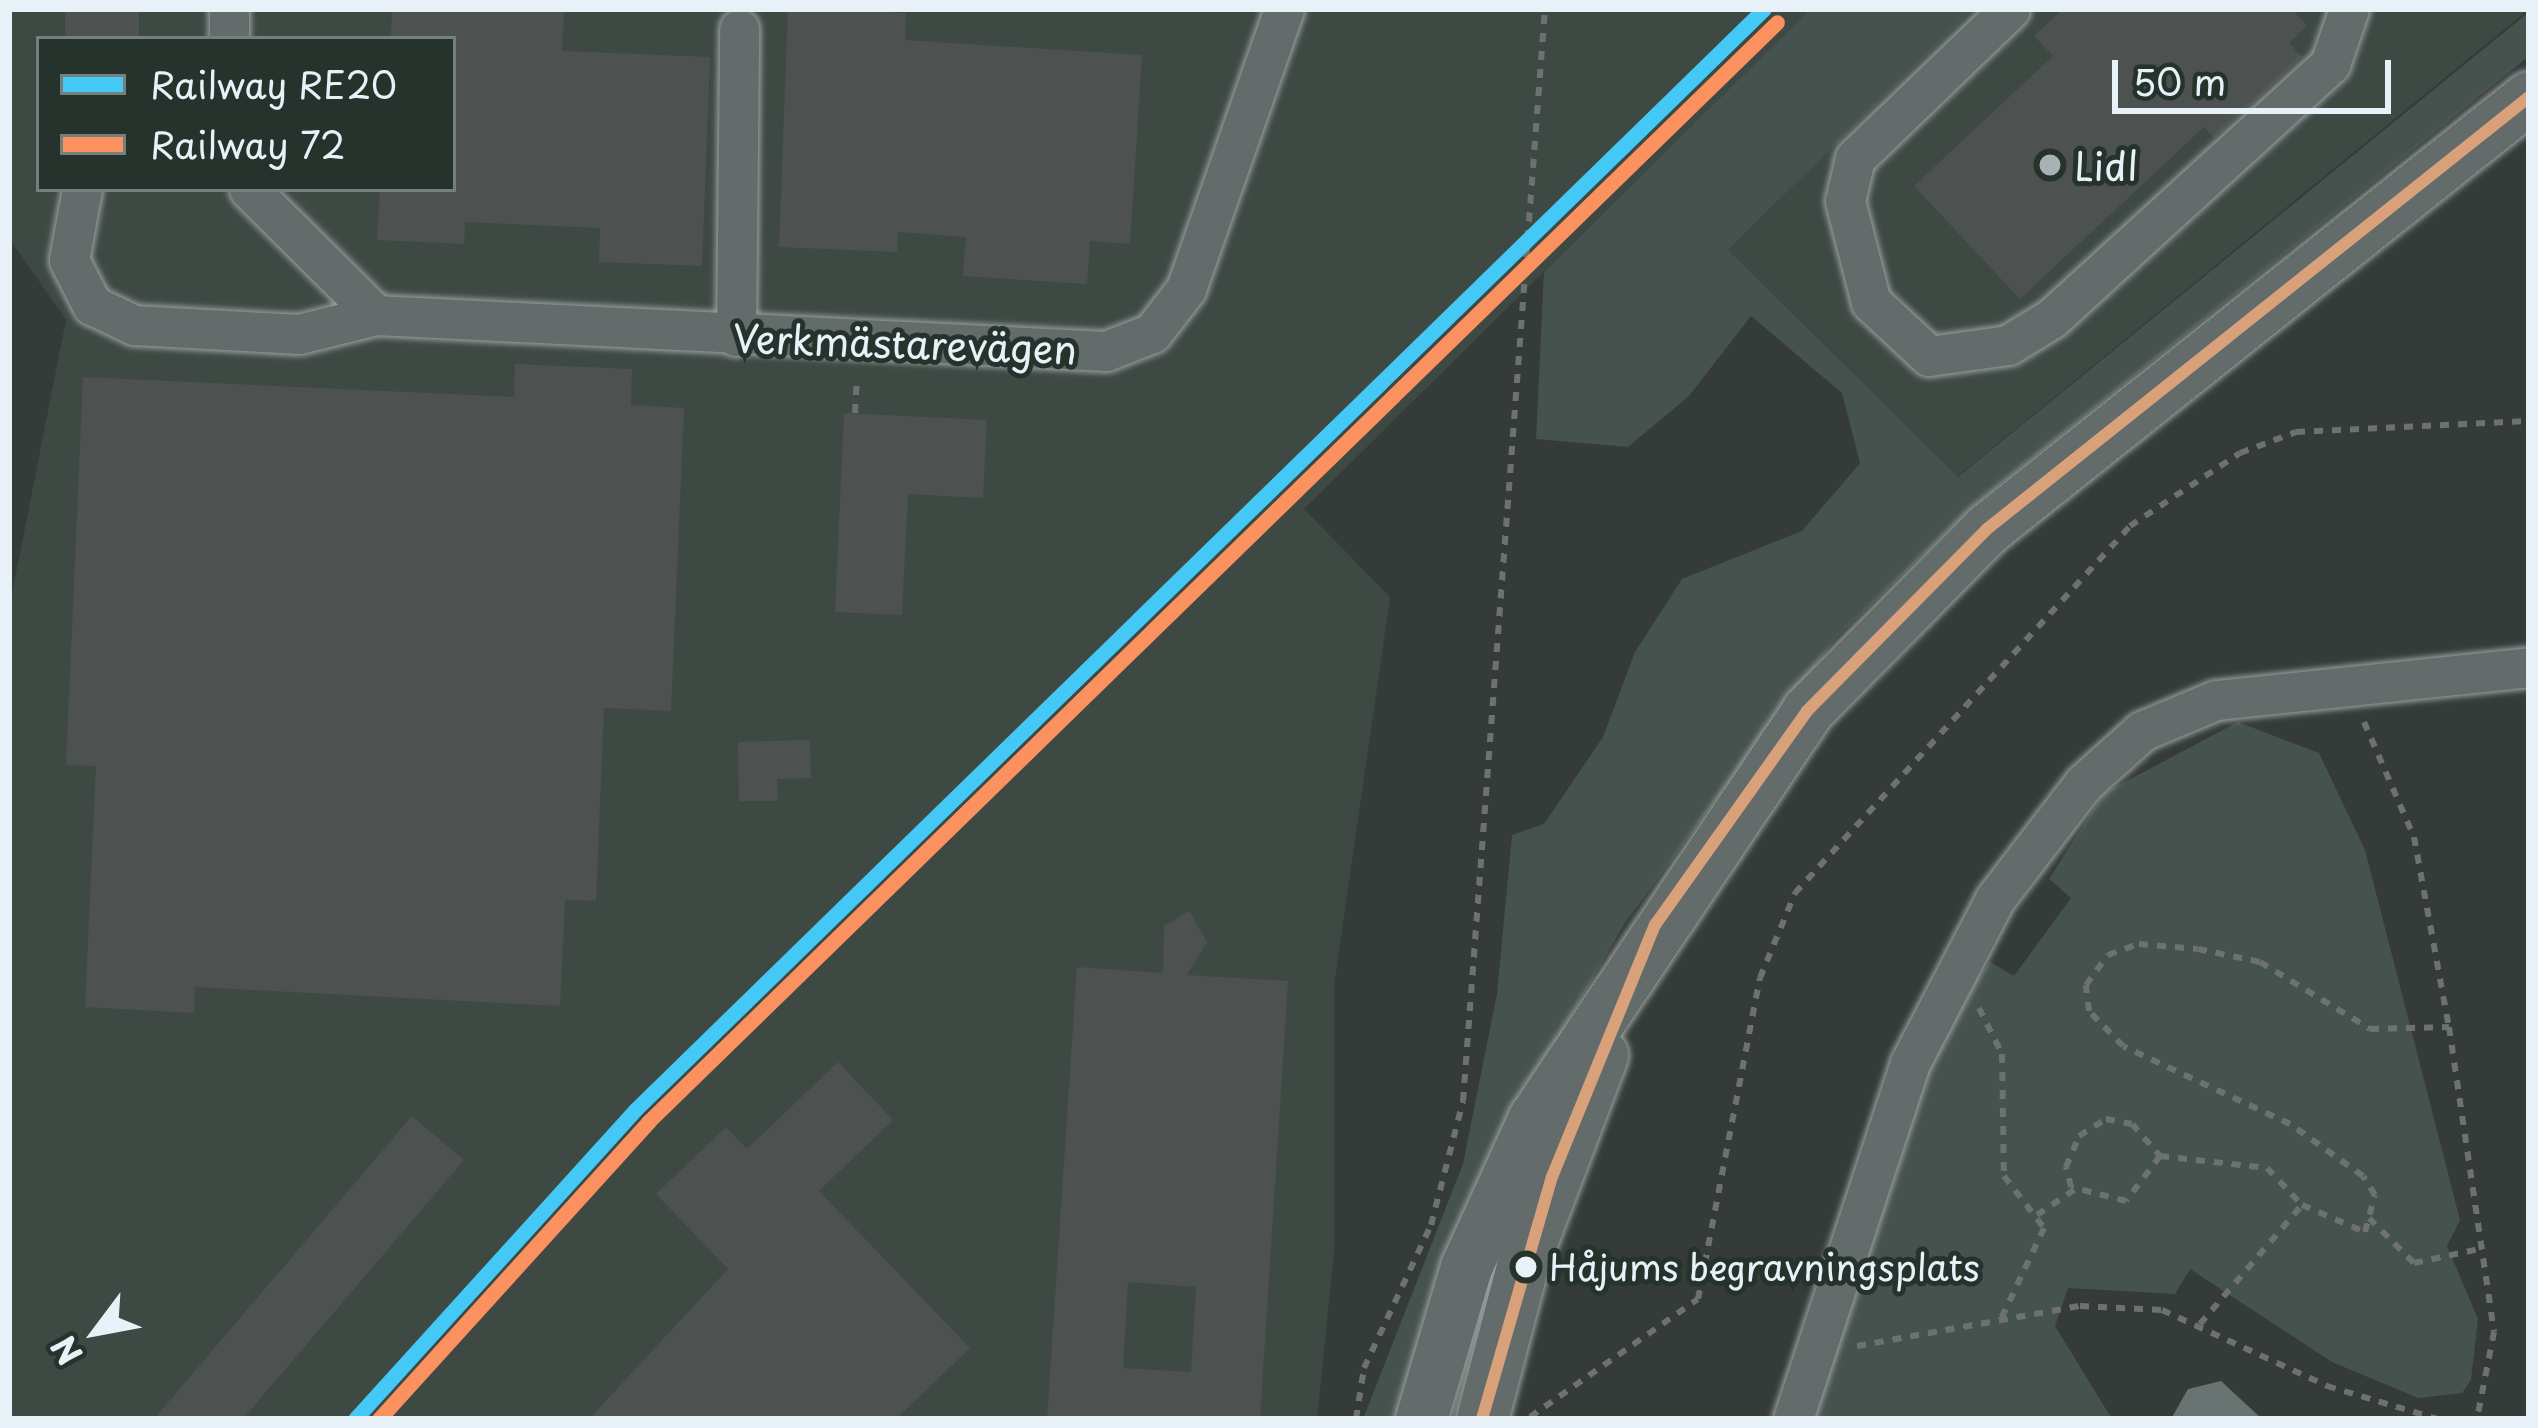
<!DOCTYPE html>
<meta charset="utf-8">
<style>
body{margin:0}
#map{position:relative;width:2538px;height:1428px;overflow:hidden;background:#353b38;font-family:"Playpen Sans",sans-serif}
div>[style]{position:absolute}
.built>*{inset:0;background:#3e4944}
.green>*{inset:0;background:#46524e}
.water>*{inset:0;background:#687372}
.building>*{inset:0;background:#4d5250}
.path>*{height:6px;margin-top:-3px;transform-origin:0;background:repeating-linear-gradient(90deg,#6e7171 0 9px,transparent 0 18px)}
.roads{filter:drop-shadow(0 0 3px #9a9f9f) drop-shadow(0 0 3px #9a9f9f)}
.minor>*{height:39px;margin:-19.5px;padding:0 19.5px;transform-origin:19.5px;border-radius:19.5px;background:#646b6b}
.major>*{height:51px;margin:-25.5px;padding:0 25.5px;transform-origin:25.5px;border-radius:25.5px;background:#646b6b}
.bus-1>*{height:12px;margin:-6px;padding:0 6px;transform-origin:6px;border-radius:6px;background:#d9a179}
.rail-1>*{height:15px;margin:-7.5px;padding:0 7.5px;transform-origin:7.5px;border-radius:7.5px;background:#44c8f5}
.rail-2>*{height:15px;margin:-7.5px;padding:0 7.5px;transform-origin:7.5px;border-radius:7.5px;background:#fa915f}
.dots>*{width:33px;height:33px;translate:-50% -50%;box-sizing:border-box;border:6px solid #26332d;border-radius:50%}
span{translate:-50% -50%;white-space:nowrap;text-align:center;line-height:1.15;-webkit-text-stroke:10px #26332d;paint-order:stroke}
.bus-label{font-size:36px;color:#e8f1f8}
.left{translate:0 -50%;text-align:left}
.poi-label{font-size:39px;color:#e8f1f8}
.street-label{font-size:39px;color:#e8f1f8}
.frame{position:absolute;inset:0;border:12px solid #e8f1f8;pointer-events:none}
.legend{position:absolute;left:36px;top:36px;width:420px;height:156px;box-sizing:border-box;background:#26332d;border:3px solid #747f7e;margin:0;padding:15px 21px;list-style:none;font-size:36px;color:#e8f1f8}
.legend li{display:flex;align-items:center;gap:24px;height:60px}
.legend b{width:60px;border:3px solid #747f7e}
.north{position:absolute;left:36px;top:1272px;width:120px;height:120px;-webkit-text-stroke:9px #26332d;paint-order:stroke;rotate:238deg;font-size:33px;font-weight:700;line-height:48px;text-align:center;color:#e8f1f8}
.north::after{content:'';display:block;margin:auto;width:42px;height:54px;background:#e8f1f8;clip-path:polygon(50% 0,100% 100%,50% 72%,0 100%)}
.scale{position:absolute;left:2112px;top:60px;width:279px;height:54px;box-sizing:border-box;border:6px solid #e8f1f8;border-top:0;padding-left:15px;font-size:36px;line-height:42px;white-space:nowrap;color:#e8f1f8;-webkit-text-stroke:9px #26332d;paint-order:stroke}
</style>
<div id="map">
<div class="built">
<div style="clip-path:polygon(evenodd,9px 9px,1810px 9px,1304px 509px,1390px 597px,1334px 987px,1334px 1252px,1317px 1419px,9px 1419px,9px 609px,66px 320px,9px 238px,9px 9px,39px 39px,453px 39px,453px 189px,39px 189px,39px 39px)"></div>
<div style="clip-path:polygon(1974px 9px,2529px 9px,1957px 477px,1728px 250px)"></div>
</div>
<div class="green">
<div style="clip-path:polygon(1810px 9px,1974px 9px,1728px 250px,1958px 477px,2529px 12px,2529px 56px,1976px 504px,1835px 639px,1624px 924px,1564px 1028px,1400px 1419px,1363px 1419px,1463px 1164px,1497px 994px,1512px 835px,1544px 824px,1603px 737px,1635px 652px,1682px 579px,1802px 531px,1860px 463px,1842px 393px,1751px 316px,1689px 396px,1628px 447px,1536px 439px,1544px 272px)"></div>
<div style="clip-path:polygon(2238px 722px,2319px 753px,2365px 850px,2460px 1220px,2447px 1246px,2478px 1319px,2471px 1380px,2462px 1393px,2418px 1398px,2332px 1362px,2190px 1269px,2175px 1294px,2068px 1288px,2055px 1326px,2112px 1419px,1812px 1419px,1917px 1093px,1973px 966px,1979px 977px,1990px 962px,2014px 976px,2071px 898px,2049px 879px,2104px 793px)"></div>
</div>
<div class="water">
<div style="clip-path:polygon(2221px 1381px,2262px 1419px,2171px 1419px,2188px 1389px)"></div>
</div>
<div class="building">
<div style="clip-path:polygon(65px 9px,139px 9px,139px 39px,65px 39px)"></div>
<div style="clip-path:polygon(392px 9px,564px 9px,562px 51px,710px 57px,702px 266px,599px 262px,600px 228px,465px 222px,464px 244px,377px 240px,380px 189px,453px 189px,453px 39px,391px 39px)"></div>
<div style="clip-path:polygon(788px 9px,906px 13px,905px 40px,1142px 55px,1130px 244px,1090px 241px,1087px 284px,963px 276px,966px 237px,898px 232px,897px 252px,779px 247px)"></div>
<div style="clip-path:polygon(2063px 9px,2292px 9px,2307px 26px,2289px 43px,2302px 57px,2214px 138px,2204px 127px,2020px 299px,1914px 186px,2053px 56px,2034px 36px)"></div>
<div style="clip-path:polygon(515px 364px,632px 369px,631px 405px,684px 408px,671px 711px,604px 708px,596px 901px,565px 900px,560px 1006px,195px 987px,194px 1013px,85px 1007px,96px 766px,66px 765px,83px 377px,514px 397px)"></div>
<div style="clip-path:polygon(844px 413px,987px 420px,983px 498px,908px 494px,902px 615px,835px 612px)"></div>
<div style="clip-path:polygon(810px 740px,811px 778px,777px 779px,778px 801px,739px 801px,738px 742px)"></div>
<div style="clip-path:polygon(evenodd,1189px 911px,1207px 942px,1187px 975px,1288px 981px,1260px 1419px,1047px 1419px,1077px 967px,1163px 973px,1164px 926px,1189px 911px,1128px 1282px,1196px 1287px,1191px 1372px,1123px 1368px,1128px 1282px)"></div>
<div style="clip-path:polygon(838px 1062px,893px 1120px,819px 1191px,970px 1348px,896px 1419px,589px 1419px,728px 1269px,656px 1194px,726px 1127px,747px 1149px)"></div>
<div style="clip-path:polygon(412px 1116px,464px 1160px,243px 1419px,154px 1419px)"></div>
</div>
<div class="path">
<div style="left:855px;top:413px;width:35px;rotate:-87deg"></div>
<div style="left:2364px;top:722px;width:125px;rotate:66.5deg"></div>
<div style="left:2414px;top:837px;width:193px;rotate:79.6deg"></div>
<div style="left:2449px;top:1027px;width:308px;rotate:81.6deg"></div>
<div style="left:2494px;top:1332px;width:89px;rotate:101.1deg"></div>
<div style="left:1979px;top:1008px;width:51px;rotate:63.4deg"></div>
<div style="left:2002px;top:1054px;width:122px;rotate:89.1deg"></div>
<div style="left:2004px;top:1176px;width:66px;rotate:52.4deg"></div>
<div style="left:2044px;top:1228px;width:103px;rotate:115.3deg"></div>
<div style="left:2160px;top:1156px;width:56px;rotate:127.1deg"></div>
<div style="left:2126px;top:1201px;width:57px;rotate:-165.7deg"></div>
<div style="left:2071px;top:1187px;width:21px;rotate:-104deg"></div>
<div style="left:2066px;top:1167px;width:34px;rotate:-67deg"></div>
<div style="left:2079px;top:1136px;width:32px;rotate:-32deg"></div>
<div style="left:2106px;top:1119px;width:26px;rotate:11deg"></div>
<div style="left:2132px;top:1124px;width:43px;rotate:48.8deg"></div>
<div style="left:2160px;top:1156px;width:108px;rotate:6.4deg"></div>
<div style="left:2267px;top:1168px;width:51px;rotate:46.6deg"></div>
<div style="left:2302px;top:1205px;width:69px;rotate:23.2deg"></div>
<div style="left:2365px;top:1232px;width:38px;rotate:-75deg"></div>
<div style="left:2375px;top:1195px;width:22px;rotate:-122deg"></div>
<div style="left:2363px;top:1176px;width:90px;rotate:-144.5deg"></div>
<div style="left:2290px;top:1124px;width:184px;rotate:-155deg"></div>
<div style="left:2123px;top:1046px;width:49px;rotate:-134.2deg"></div>
<div style="left:2089px;top:1011px;width:26px;rotate:-97deg"></div>
<div style="left:2086px;top:985px;width:37px;rotate:-54deg"></div>
<div style="left:2108px;top:955px;width:33px;rotate:-20deg"></div>
<div style="left:2139px;top:944px;width:59px;rotate:4.8deg"></div>
<div style="left:2198px;top:949px;width:63px;rotate:11.8deg"></div>
<div style="left:2260px;top:962px;width:129px;rotate:31.3deg"></div>
<div style="left:2370px;top:1029px;width:79px;rotate:-1.5deg"></div>
<div style="left:2037px;top:1215px;width:45px;rotate:-34deg"></div>
<div style="left:2369px;top:1218px;width:64px;rotate:45deg"></div>
<div style="left:2414px;top:1263px;width:72px;rotate:-12.1deg"></div>
<div style="left:2200px;top:1324px;width:157px;rotate:-49.4deg"></div>
<div style="left:1857px;top:1346px;width:227px;rotate:-10.2deg"></div>
<div style="left:2080px;top:1306px;width:82px;rotate:2.8deg"></div>
<div style="left:2162px;top:1310px;width:182px;rotate:24.7deg"></div>
<div style="left:2327px;top:1386px;width:116px;rotate:16.6deg"></div>
<div style="left:1530px;top:1417px;width:205px;rotate:-35.1deg"></div>
<div style="left:1698px;top:1299px;width:327px;rotate:-79.1deg"></div>
<div style="left:1760px;top:978px;width:92px;rotate:-67.6deg"></div>
<div style="left:1795px;top:893px;width:497px;rotate:-47.6deg"></div>
<div style="left:2130px;top:526px;width:132px;rotate:-33.6deg"></div>
<div style="left:2240px;top:453px;width:60px;rotate:-20.6deg"></div>
<div style="left:2296px;top:432px;width:233px;rotate:-2.7deg"></div>
<div style="left:1356px;top:1419px;width:52px;rotate:-81.1deg"></div>
<div style="left:1364px;top:1368px;width:158px;rotate:-64.9deg"></div>
<div style="left:1431px;top:1225px;width:128px;rotate:-75.5deg"></div>
<div style="left:1463px;top:1101px;width:1095px;rotate:-85.71deg"></div>
</div>
<div class="roads">
<div class="minor">
<div style="left:2010px;top:9px;width:215px;rotate:136.1deg"></div>
<div style="left:1855px;top:158px;width:44px;rotate:103.1deg"></div>
<div style="left:1845px;top:201px;width:104px;rotate:75.6deg"></div>
<div style="left:1871px;top:302px;width:79px;rotate:43deg"></div>
<div style="left:1929px;top:356px;width:80px;rotate:-7.9deg"></div>
<div style="left:2008px;top:345px;width:52px;rotate:-31.5deg"></div>
<div style="left:2052px;top:318px;width:377px;rotate:-42.4deg"></div>
<div style="left:2330px;top:64px;width:58px;rotate:-70.9deg"></div>
<div style="left:229px;top:39px;width:30px;rotate:-90deg"></div>
<div style="left:82px;top:189px;width:72px;rotate:100.4deg"></div>
<div style="left:69px;top:260px;width:51px;rotate:62.9deg"></div>
<div style="left:92px;top:305px;width:47px;rotate:25.5deg"></div>
<div style="left:134px;top:325px;width:165px;rotate:3.1deg"></div>
<div style="left:299px;top:334px;width:79px;rotate:-13.9deg"></div>
<div style="left:376px;top:315px;width:731px;rotate:2.82deg"></div>
<div style="left:1106px;top:351px;width:49px;rotate:-21.4deg"></div>
<div style="left:1152px;top:333px;width:56px;rotate:-52.3deg"></div>
<div style="left:1186px;top:289px;width:297px;rotate:-70.7deg"></div>
<div style="left:249px;top:189px;width:179px;rotate:44.8deg"></div>
<div style="left:736px;top:336px;width:307px;rotate:-89.4deg"></div>
<div style="left:1793px;top:1419px;width:375px;rotate:-71.8deg"></div>
<div style="left:1910px;top:1063px;width:185px;rotate:-62.6deg"></div>
<div style="left:1995px;top:899px;width:146px;rotate:-52.5deg"></div>
<div style="left:2084px;top:783px;width:78px;rotate:-41.9deg"></div>
<div style="left:2142px;top:731px;width:80px;rotate:-22.7deg"></div>
<div style="left:2216px;top:700px;width:315px;rotate:-6deg"></div>
</div>
<div class="major">
<div style="left:1421px;top:1419px;width:159px;rotate:-73.5deg"></div>
<div style="left:1466px;top:1267px;width:164px;rotate:-65.5deg"></div>
<div style="left:1534px;top:1118px;width:490px;rotate:-56.1deg"></div>
<div style="left:1807px;top:711px;width:256px;rotate:-45.3deg"></div>
<div style="left:1987px;top:529px;width:693px;rotate:-38.56deg"></div>
<div style="left:1482px;top:1419px;width:158px;rotate:-75.3deg"></div>
<div style="left:1522px;top:1266px;width:226px;rotate:-69.2deg"></div>
</div>
</div>
<div class="bus-1">
<div style="left:1482px;top:1419px;width:252px;rotate:-73.9deg"></div>
<div style="left:1552px;top:1177px;width:272px;rotate:-67.8deg"></div>
<div style="left:1655px;top:925px;width:262px;rotate:-54.6deg"></div>
<div style="left:1807px;top:711px;width:256px;rotate:-45.3deg"></div>
<div style="left:1987px;top:529px;width:693px;rotate:-38.56deg"></div>
</div>
<div class="rail-1">
<div style="left:355px;top:1419px;width:417px;rotate:-47.8deg"></div>
<div style="left:635px;top:1110px;width:1577px;rotate:-44.28deg"></div>
</div>
<div class="rail-2">
<div style="left:379px;top:1419px;width:401px;rotate:-47.8deg"></div>
<div style="left:648px;top:1122px;width:1576px;rotate:-44.25deg"></div>
</div>
<div class="dots">
<div style="left:2050px;top:165px;background:#a9b1b5"></div>
<div style="left:1526px;top:1267px;background:#e8f1f8"></div>
</div>
<div class="bus-label">
<span class="left" style="left:1549px;top:1267px">Håjums begravningsplats</span>
</div>
<div class="poi-label">
<span class="left" style="left:2074px;top:165px">Lidl</span>
</div>
<div class="street-label">
<span style="left:905px;top:343px;rotate:2deg">Verkmästarevägen</span>
</div>
<div class="frame"></div>
<ul class="legend">
<li><b style="height:15px;background:#44c8f5"></b>Railway RE20</li>
<li><b style="height:15px;background:#fa915f"></b>Railway 72</li>
</ul>
<div class="north">N</div>
<div class="scale">50 m</div>
</div>
